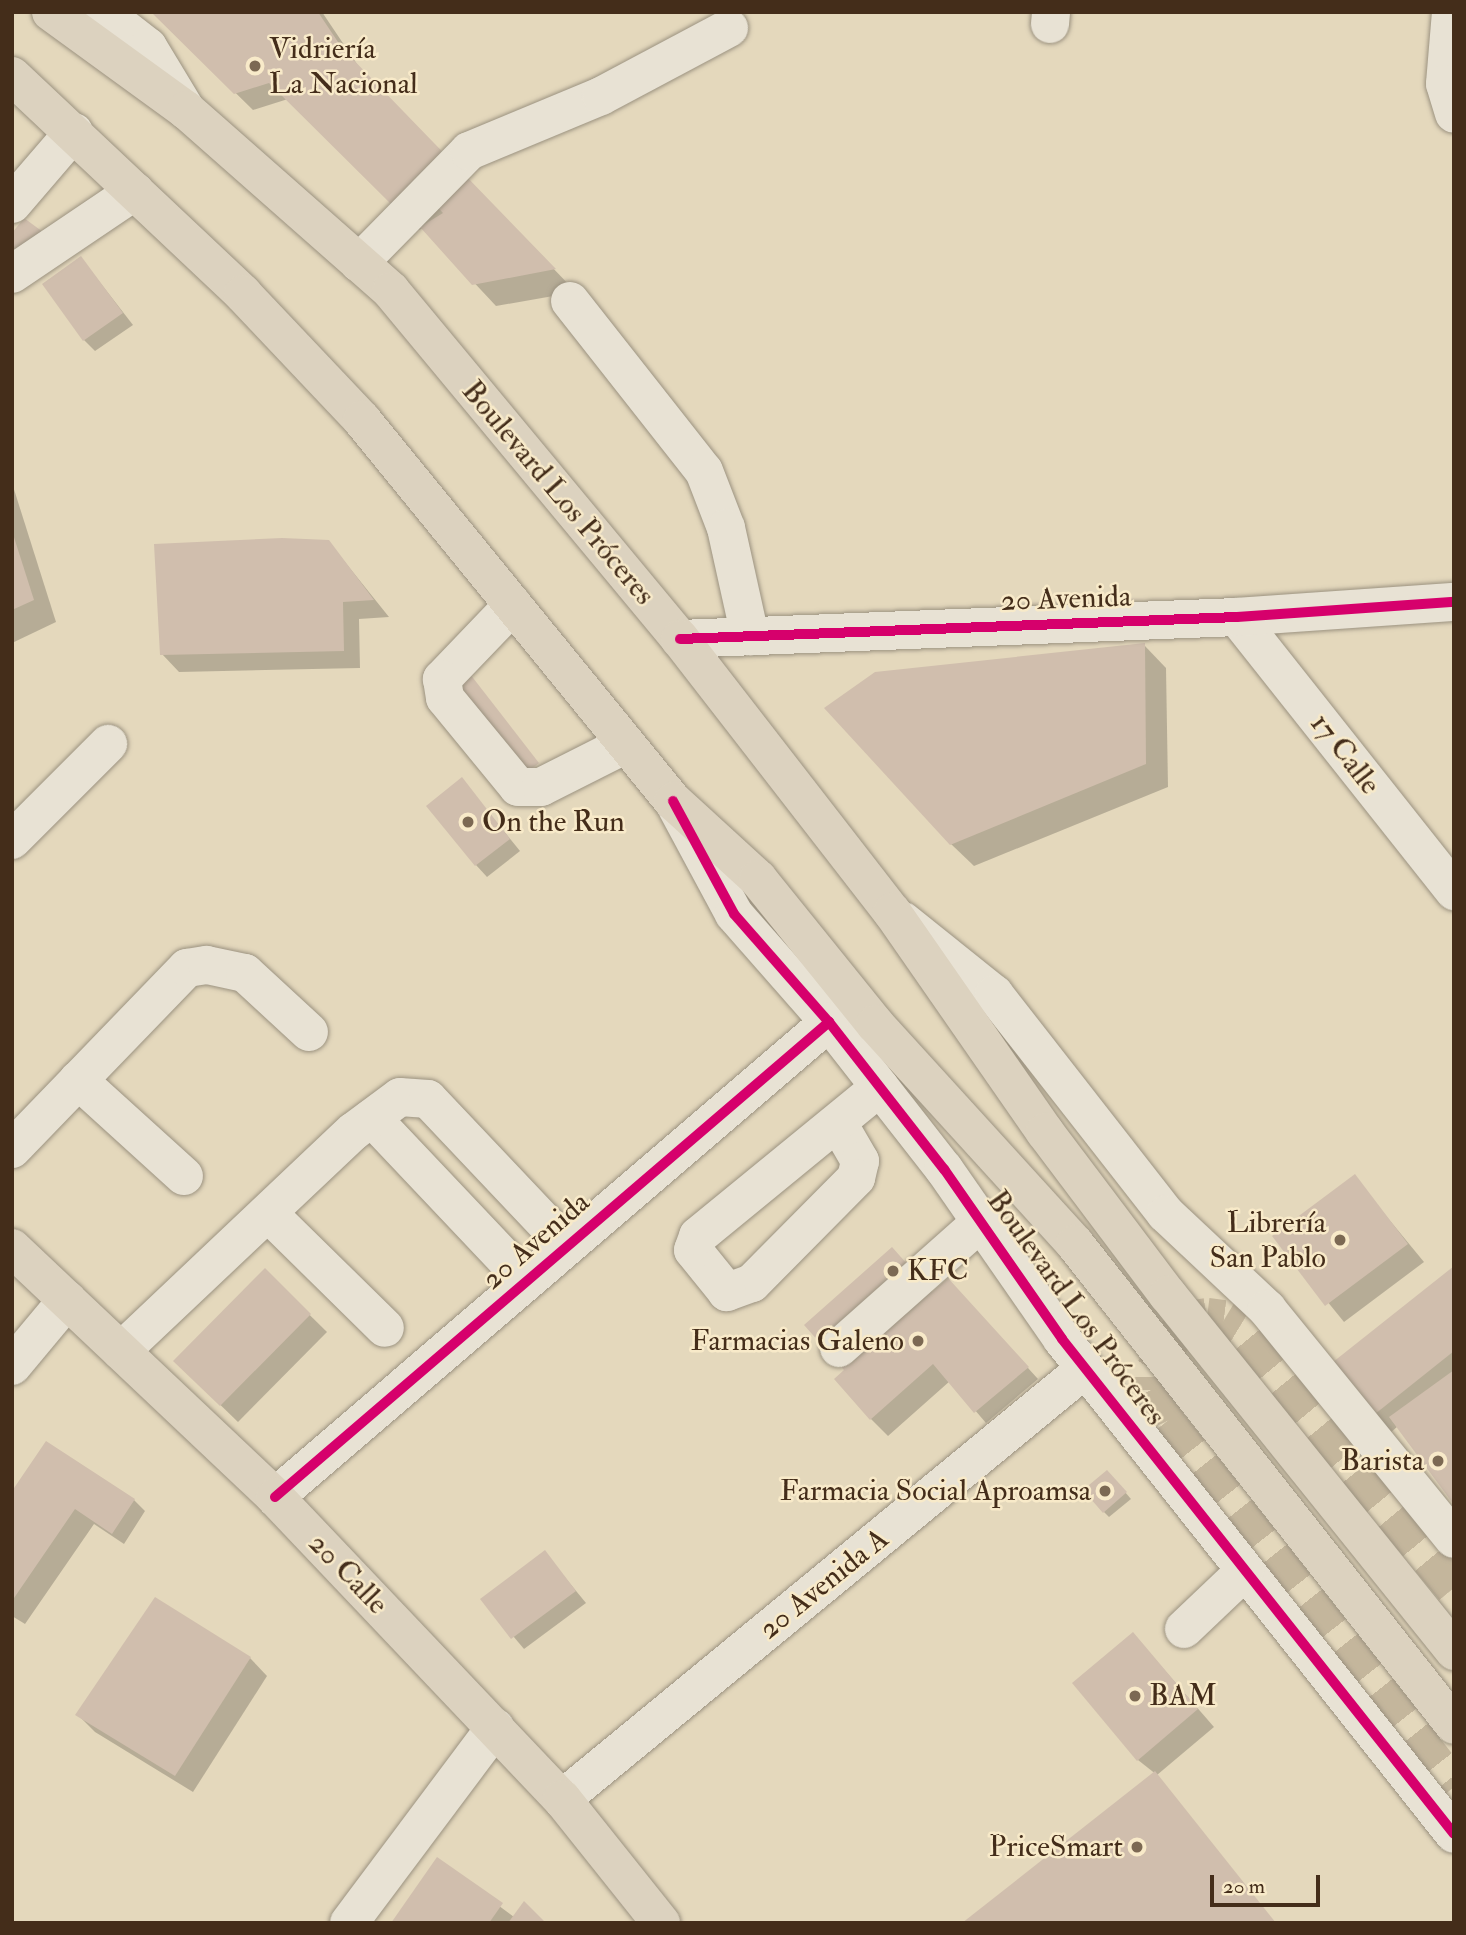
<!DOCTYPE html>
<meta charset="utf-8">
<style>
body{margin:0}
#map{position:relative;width:1466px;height:1935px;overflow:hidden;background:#e4d8bc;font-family:"IM FELL Double Pica",serif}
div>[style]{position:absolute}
.shadow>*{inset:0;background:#0003}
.building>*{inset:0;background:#d0bead}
.highway-tunnel>*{height:38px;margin-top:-19px;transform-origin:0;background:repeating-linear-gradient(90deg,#c4b69c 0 38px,transparent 0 57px)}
.roads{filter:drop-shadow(0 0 2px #9b9280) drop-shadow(0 0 2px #9b9280)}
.minor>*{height:38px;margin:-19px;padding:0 19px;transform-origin:19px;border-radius:19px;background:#e8e2d4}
.major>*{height:38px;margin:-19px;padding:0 19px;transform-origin:19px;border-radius:19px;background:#dcd2bf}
.highway>*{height:38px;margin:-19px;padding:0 19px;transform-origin:19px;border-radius:19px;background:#dcd2bf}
.cycleway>*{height:10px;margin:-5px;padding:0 5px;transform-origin:5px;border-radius:5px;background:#d6006c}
.dots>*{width:19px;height:19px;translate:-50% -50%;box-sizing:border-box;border:4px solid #f8eac9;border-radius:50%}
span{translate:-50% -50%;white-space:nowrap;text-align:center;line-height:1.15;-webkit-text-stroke:5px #f8eac9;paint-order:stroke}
.poi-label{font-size:30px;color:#442d1a}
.left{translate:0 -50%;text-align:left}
.right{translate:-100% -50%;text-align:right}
.street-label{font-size:30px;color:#442d1a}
.frame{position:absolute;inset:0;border:14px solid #442d1a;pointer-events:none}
.scale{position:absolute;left:1210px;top:1875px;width:110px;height:32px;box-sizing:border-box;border:4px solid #442d1a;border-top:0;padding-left:9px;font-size:21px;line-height:24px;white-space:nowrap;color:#442d1a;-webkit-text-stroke:5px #f8eac9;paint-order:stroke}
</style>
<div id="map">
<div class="shadow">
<div style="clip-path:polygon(153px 12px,322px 12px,359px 67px,576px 292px,496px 306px,423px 228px,419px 230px,288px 99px,253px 110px)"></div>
<div style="clip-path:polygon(81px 258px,133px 325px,95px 351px,84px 340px)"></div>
<div style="clip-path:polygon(12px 483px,56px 622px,12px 643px)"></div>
<div style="clip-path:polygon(328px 541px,389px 617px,359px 619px,360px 668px,179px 672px,162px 654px)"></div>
<div style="clip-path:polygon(1144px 645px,1166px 668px,1168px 787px,974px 866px,951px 844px)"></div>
<div style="clip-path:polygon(462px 780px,520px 851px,487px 877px,476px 865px)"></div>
<div style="clip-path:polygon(1354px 1177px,1424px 1262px,1344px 1322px,1275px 1237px)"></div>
<div style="clip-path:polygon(909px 1266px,933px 1293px,1000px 1337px,1038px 1379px,986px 1423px,950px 1381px,888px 1436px,871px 1419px,847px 1370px)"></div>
<div style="clip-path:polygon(1454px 1270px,1454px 1502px,1398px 1426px,1389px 1434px,1372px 1417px)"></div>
<div style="clip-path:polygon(265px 1271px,327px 1332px,238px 1422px,175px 1361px)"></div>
<div style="clip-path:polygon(1112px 1477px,1131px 1499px,1109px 1517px,1104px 1512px)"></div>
<div style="clip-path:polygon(12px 1494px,134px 1500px,145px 1511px,124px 1544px,94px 1524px,25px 1624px,12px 1616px)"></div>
<div style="clip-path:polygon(544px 1552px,586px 1603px,524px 1649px,482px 1599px)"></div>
<div style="clip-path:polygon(1133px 1634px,1214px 1727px,1157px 1775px,1138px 1760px)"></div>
<div style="clip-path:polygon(250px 1658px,267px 1676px,193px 1792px,95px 1732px,78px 1715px)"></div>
<div style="clip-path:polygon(437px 1860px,514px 1917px,544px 1923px,393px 1923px)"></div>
</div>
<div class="building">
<div style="clip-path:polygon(151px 12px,318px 12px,342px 48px,556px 269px,472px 285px,420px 227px,443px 213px,423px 192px,396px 209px,269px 83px,234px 94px)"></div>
<div style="clip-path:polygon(24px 218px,47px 235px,12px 255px,12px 233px)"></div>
<div style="clip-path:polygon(81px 256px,123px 313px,83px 341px,42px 284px)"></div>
<div style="clip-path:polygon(12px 531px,34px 600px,12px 610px)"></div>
<div style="clip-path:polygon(282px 538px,329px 540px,374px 600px,343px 602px,344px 651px,160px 655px,154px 544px)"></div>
<div style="clip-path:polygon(1145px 643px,1146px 764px,950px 845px,824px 708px,875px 672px)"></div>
<div style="clip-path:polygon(470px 674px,539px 763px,513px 783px,444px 693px)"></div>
<div style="clip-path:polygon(462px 777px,510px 839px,475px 866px,426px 806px)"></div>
<div style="clip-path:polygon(1355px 1174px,1408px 1244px,1325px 1306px,1272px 1236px)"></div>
<div style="clip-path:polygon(892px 1247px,932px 1292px,948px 1278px,1029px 1367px,974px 1413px,933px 1364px,870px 1420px,834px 1379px,844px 1370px,804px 1325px)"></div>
<div style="clip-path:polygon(1454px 1266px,1454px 1351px,1370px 1418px,1328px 1366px)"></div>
<div style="clip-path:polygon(265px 1268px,311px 1314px,220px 1406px,173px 1361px)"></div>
<div style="clip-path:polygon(1454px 1370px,1454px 1505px,1389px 1417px)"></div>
<div style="clip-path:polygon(46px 1441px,135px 1499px,112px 1534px,75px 1509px,12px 1601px,12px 1491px)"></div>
<div style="clip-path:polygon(1107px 1470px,1127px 1492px,1103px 1513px,1083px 1490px)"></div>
<div style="clip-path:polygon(545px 1550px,576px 1591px,511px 1639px,480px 1599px)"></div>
<div style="clip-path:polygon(155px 1597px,251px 1657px,175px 1776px,75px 1715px)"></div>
<div style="clip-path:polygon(1133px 1632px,1198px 1709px,1137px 1761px,1072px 1683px)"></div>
<div style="clip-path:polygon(1155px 1771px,1276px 1923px,962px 1923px)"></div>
<div style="clip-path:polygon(437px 1857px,503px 1903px,489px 1923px,391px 1923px)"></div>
<div style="clip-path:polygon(524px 1901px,546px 1923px,508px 1923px)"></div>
</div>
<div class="highway-tunnel">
<div style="left:1454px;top:1588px;width:337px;rotate:-129.6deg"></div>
<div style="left:1239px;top:1328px;width:17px;rotate:-149deg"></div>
<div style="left:1224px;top:1319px;width:17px;rotate:-173deg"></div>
<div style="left:1207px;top:1317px;width:11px;rotate:170deg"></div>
<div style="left:1196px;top:1319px;width:29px;rotate:142deg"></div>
<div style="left:1173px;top:1337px;width:46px;rotate:118.8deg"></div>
<div style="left:1151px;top:1377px;width:13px;rotate:90deg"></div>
<div style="left:1151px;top:1390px;width:35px;rotate:65deg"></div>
<div style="left:1166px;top:1422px;width:465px;rotate:51.7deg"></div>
</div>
<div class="roads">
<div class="minor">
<div style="left:103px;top:12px;width:57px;rotate:37.9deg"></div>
<div style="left:148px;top:47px;width:74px;rotate:58.9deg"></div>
<div style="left:1451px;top:12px;width:72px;rotate:94.8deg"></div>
<div style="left:1445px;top:84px;width:31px;rotate:73deg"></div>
<div style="left:1050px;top:24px;width:12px;rotate:-85deg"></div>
<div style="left:12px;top:204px;width:95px;rotate:-49.3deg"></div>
<div style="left:359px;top:263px;width:157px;rotate:-45.5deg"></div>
<div style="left:469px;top:151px;width:143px;rotate:-22.6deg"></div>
<div style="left:601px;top:96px;width:145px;rotate:-28deg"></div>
<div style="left:12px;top:274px;width:148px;rotate:-34deg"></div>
<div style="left:570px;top:301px;width:216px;rotate:51.8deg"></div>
<div style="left:704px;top:471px;width:61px;rotate:68.9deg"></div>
<div style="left:726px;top:528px;width:111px;rotate:77.5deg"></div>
<div style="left:513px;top:605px;width:103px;rotate:133.8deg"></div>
<div style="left:442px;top:679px;width:19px;rotate:81deg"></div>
<div style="left:445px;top:698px;width:115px;rotate:50.6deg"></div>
<div style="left:518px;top:787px;width:23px"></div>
<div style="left:541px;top:787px;width:95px;rotate:-26.8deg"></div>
<div style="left:1237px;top:617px;width:350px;rotate:51.6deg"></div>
<div style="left:680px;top:639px;width:557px;rotate:-2.26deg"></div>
<div style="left:1237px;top:617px;width:218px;rotate:-4deg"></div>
<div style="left:677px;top:808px;width:120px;rotate:61.7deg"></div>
<div style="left:734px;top:914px;width:144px;rotate:48.7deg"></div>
<div style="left:829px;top:1022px;width:187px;rotate:52deg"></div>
<div style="left:944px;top:1169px;width:207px;rotate:55.2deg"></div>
<div style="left:1062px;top:1339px;width:631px;rotate:51.62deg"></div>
<div style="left:12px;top:840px;width:136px;rotate:-45deg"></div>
<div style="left:903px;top:921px;width:117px;rotate:38.7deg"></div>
<div style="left:994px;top:994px;width:279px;rotate:52deg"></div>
<div style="left:1166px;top:1214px;width:139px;rotate:43.2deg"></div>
<div style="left:1267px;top:1309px;width:296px;rotate:50.9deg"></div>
<div style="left:78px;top:1080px;width:143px;rotate:42.2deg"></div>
<div style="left:372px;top:1118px;width:224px;rotate:46.6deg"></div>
<div style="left:838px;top:1123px;width:44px;rotate:59.9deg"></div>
<div style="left:860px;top:1161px;width:17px;rotate:103deg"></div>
<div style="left:856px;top:1178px;width:148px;rotate:134.7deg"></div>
<div style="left:752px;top:1283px;width:27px;rotate:160deg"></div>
<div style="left:727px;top:1292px;width:54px;rotate:-129deg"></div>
<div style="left:693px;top:1250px;width:15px;rotate:-70deg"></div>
<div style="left:698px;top:1236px;width:235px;rotate:-39.3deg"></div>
<div style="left:12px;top:1149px;width:252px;rotate:-46deg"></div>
<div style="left:187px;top:968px;width:20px;rotate:-9deg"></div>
<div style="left:207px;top:965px;width:39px;rotate:12deg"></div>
<div style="left:245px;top:973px;width:87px;rotate:42.7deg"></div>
<div style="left:270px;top:1215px;width:161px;rotate:44.5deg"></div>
<div style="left:839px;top:1348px;width:191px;rotate:-41.6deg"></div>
<div style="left:121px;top:1351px;width:320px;rotate:-43.4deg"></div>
<div style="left:354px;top:1131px;width:57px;rotate:-36.5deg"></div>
<div style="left:400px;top:1097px;width:28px;rotate:4deg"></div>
<div style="left:428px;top:1099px;width:202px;rotate:46.6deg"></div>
<div style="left:12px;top:1366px;width:86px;rotate:-50.2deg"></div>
<div style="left:275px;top:1497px;width:730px;rotate:-40.61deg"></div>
<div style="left:1184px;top:1629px;width:84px;rotate:-43.6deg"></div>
<div style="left:562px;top:1799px;width:677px;rotate:-39.43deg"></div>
<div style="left:349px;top:1923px;width:244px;rotate:-53.2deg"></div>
</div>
<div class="major">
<div style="left:12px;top:1248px;width:362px;rotate:43.4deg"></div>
<div style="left:275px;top:1497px;width:417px;rotate:46.5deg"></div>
<div style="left:562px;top:1799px;width:159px;rotate:51.4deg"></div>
</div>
<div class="highway">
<div style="left:51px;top:12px;width:167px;rotate:36deg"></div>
<div style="left:186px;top:110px;width:273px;rotate:41.4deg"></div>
<div style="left:391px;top:291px;width:452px;rotate:50.3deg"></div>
<div style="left:680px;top:639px;width:346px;rotate:52.2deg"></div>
<div style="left:892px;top:912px;width:268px;rotate:55.2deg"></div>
<div style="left:1045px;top:1132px;width:204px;rotate:53deg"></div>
<div style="left:1168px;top:1295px;width:457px;rotate:51.2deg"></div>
<div style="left:12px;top:76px;width:318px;rotate:43.3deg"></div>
<div style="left:243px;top:294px;width:173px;rotate:46.6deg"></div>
<div style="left:362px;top:420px;width:492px;rotate:50.8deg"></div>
<div style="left:673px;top:801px;width:115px;rotate:42.5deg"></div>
<div style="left:758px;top:879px;width:186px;rotate:51.1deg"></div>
<div style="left:875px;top:1024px;width:297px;rotate:47.7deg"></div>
<div style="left:1075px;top:1244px;width:612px;rotate:51.76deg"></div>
</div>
</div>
<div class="cycleway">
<div style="left:680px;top:639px;width:557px;rotate:-2.26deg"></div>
<div style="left:1237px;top:617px;width:218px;rotate:-4deg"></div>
<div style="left:673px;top:801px;width:128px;rotate:61.6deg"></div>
<div style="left:734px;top:914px;width:144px;rotate:48.7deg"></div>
<div style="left:829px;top:1022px;width:187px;rotate:52deg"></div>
<div style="left:944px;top:1169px;width:207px;rotate:55.2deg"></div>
<div style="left:1062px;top:1339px;width:631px;rotate:51.62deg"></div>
<div style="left:275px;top:1497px;width:730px;rotate:-40.61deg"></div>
</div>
<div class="dots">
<div style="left:255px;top:66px;background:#7c6953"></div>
<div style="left:468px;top:822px;background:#7c6953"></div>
<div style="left:1340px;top:1240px;background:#7c6953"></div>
<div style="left:893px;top:1271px;background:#7c6953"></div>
<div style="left:918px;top:1341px;background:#7c6953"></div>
<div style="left:1438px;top:1461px;background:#7c6953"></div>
<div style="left:1105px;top:1491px;background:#7c6953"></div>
<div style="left:1135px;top:1696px;background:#7c6953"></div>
<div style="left:1137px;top:1847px;background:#7c6953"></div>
</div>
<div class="poi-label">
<span class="left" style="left:269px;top:66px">Vidriería<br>La Nacional</span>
<span class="left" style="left:482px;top:822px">On the Run</span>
<span class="right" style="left:1326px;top:1240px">Librería<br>San Pablo</span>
<span class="left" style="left:907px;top:1271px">KFC</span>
<span class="right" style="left:904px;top:1341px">Farmacias Galeno</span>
<span class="right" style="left:1424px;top:1461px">Barista</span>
<span class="right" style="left:1091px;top:1491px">Farmacia Social Aproamsa</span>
<span class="left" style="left:1149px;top:1696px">BAM</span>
<span class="right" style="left:1123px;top:1847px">PriceSmart</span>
</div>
<div class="street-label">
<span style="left:558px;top:493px;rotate:50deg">Boulevard Los Próceres</span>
<span style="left:1066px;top:599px;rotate:-2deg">20 Avenida</span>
<span style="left:1345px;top:754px;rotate:52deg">17 Calle</span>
<span style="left:536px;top:1241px;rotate:-41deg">20 Avenida</span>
<span style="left:1076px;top:1308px;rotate:54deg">Boulevard Los Próceres</span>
<span style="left:348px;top:1574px;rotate:46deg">20 Calle</span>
<span style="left:824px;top:1584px;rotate:-39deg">20 Avenida A</span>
</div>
<div class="frame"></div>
<div class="scale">20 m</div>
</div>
